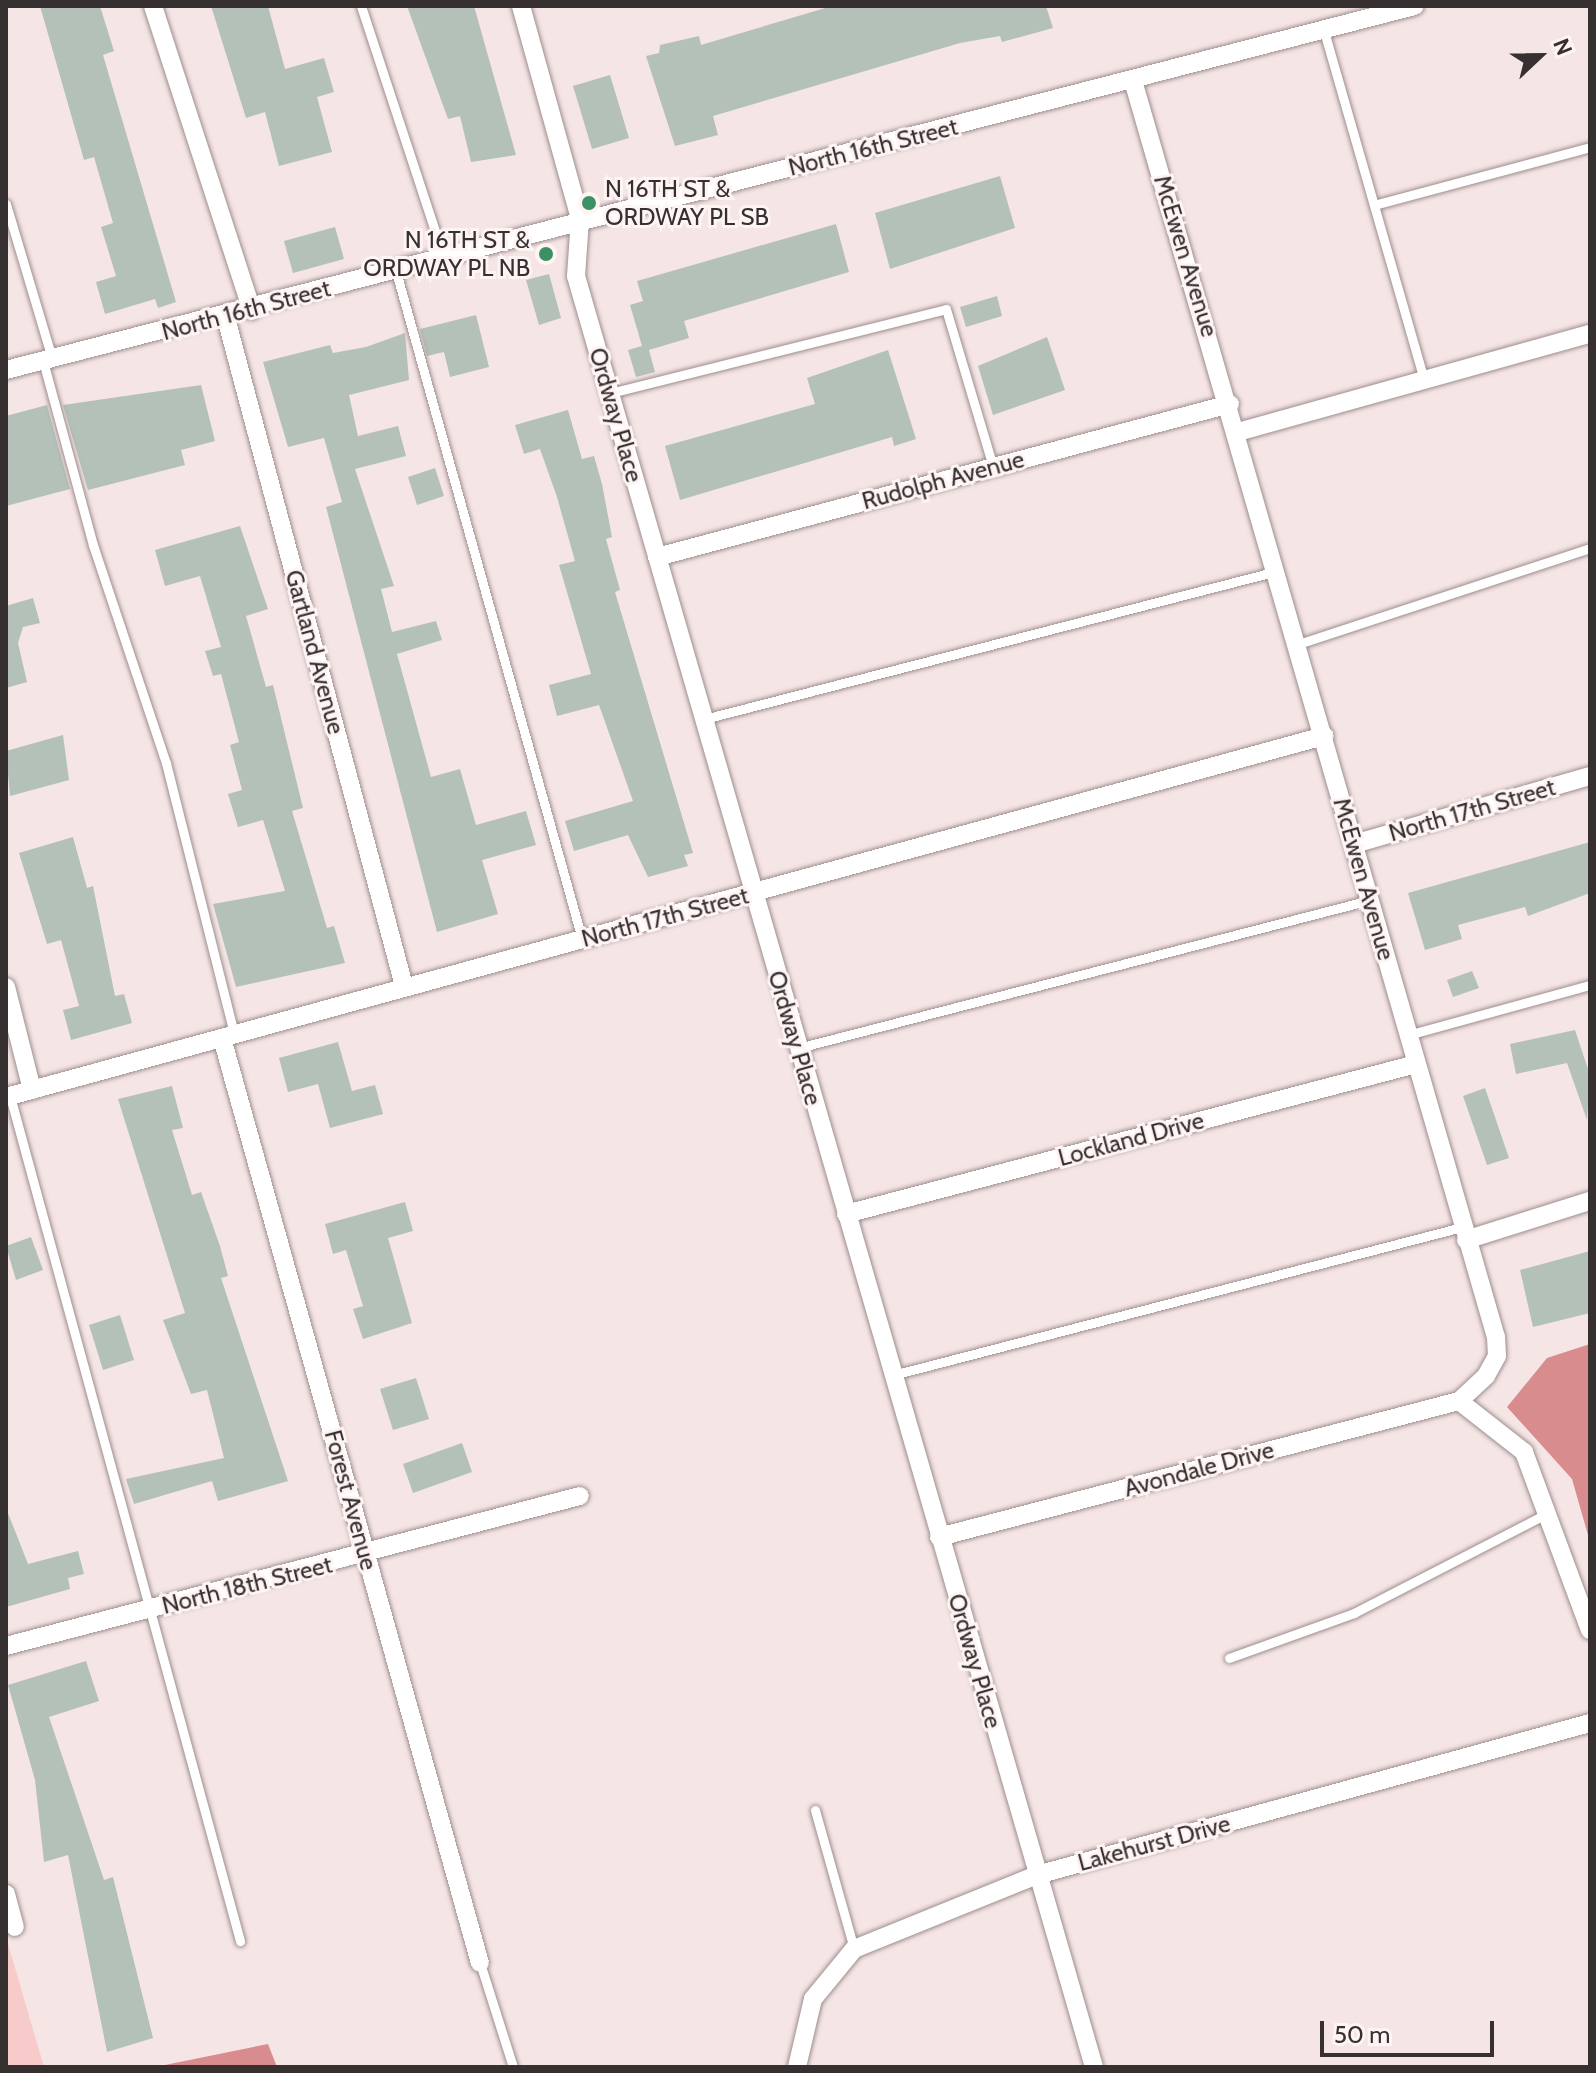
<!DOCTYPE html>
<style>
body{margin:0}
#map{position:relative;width:1596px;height:2073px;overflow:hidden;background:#f6e5e5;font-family:Cabin,sans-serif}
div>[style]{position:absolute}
.green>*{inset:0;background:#f8cbcb}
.forest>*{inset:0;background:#d98c8e}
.building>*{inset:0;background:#b4c1b8}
.roads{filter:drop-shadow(0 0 2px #9d8e8e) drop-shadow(0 0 2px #9d8e8e)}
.lane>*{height:9px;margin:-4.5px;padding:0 4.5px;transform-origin:4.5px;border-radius:4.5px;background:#fff}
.street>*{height:18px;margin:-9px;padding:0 9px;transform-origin:9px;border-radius:9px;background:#fff}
.dots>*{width:22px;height:22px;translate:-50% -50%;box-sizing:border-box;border:4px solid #fef4f4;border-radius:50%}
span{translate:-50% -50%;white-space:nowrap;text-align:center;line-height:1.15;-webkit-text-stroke:6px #fef4f4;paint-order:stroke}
.street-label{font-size:24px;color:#373030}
.poi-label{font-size:24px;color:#373030}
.left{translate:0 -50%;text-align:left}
.right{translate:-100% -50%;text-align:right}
.frame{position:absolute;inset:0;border:8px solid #373030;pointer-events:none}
.north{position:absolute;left:1500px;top:16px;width:80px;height:80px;-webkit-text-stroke:6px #fef4f4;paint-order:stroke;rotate:68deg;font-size:22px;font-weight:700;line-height:32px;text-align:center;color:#373030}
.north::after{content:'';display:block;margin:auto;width:28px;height:36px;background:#373030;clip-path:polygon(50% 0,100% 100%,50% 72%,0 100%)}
.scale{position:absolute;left:1320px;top:2021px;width:174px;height:36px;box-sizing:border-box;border:4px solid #373030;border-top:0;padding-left:10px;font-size:24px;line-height:28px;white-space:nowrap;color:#373030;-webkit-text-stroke:6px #fef4f4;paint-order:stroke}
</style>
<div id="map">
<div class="green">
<div style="clip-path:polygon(6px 1937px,44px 2067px,6px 2067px)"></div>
</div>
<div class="forest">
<div style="clip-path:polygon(1590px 1344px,1590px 1542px,1572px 1479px,1507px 1407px,1547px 1358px)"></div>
<div style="clip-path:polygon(268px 2044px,277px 2067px,155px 2067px)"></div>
</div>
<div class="building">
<div style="clip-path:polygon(40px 6px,100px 6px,114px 51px,103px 55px,176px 302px,158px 308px,155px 299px,105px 314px,96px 282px,116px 276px,101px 227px,113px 223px,94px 157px,84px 160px)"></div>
<div style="clip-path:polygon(211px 6px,268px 6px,285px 69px,324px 58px,334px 92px,317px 97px,332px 152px,279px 166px,265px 112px,246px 118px)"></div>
<div style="clip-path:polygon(407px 6px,474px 6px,516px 155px,471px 162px,460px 116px,448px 119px)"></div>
<div style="clip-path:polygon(832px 6px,1046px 6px,1053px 28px,1002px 42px,1000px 36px,960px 43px,713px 116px,718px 135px,675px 146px,646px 56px,659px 53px,660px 45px,699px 36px,701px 45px)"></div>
<div style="clip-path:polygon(610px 75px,629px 138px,592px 149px,573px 86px)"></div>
<div style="clip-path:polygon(1000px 176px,1015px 228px,890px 269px,875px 213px)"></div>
<div style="clip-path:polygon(836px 224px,849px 272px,684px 321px,689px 338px,649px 350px,655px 372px,636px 377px,628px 350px,642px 346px,630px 305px,643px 301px,637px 281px)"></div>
<div style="clip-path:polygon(335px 227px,344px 259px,293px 273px,284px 241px)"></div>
<div style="clip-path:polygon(549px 274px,561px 318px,539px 325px,526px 280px)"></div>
<div style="clip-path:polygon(997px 296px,1002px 316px,966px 327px,960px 307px)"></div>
<div style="clip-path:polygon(476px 315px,489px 367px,450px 377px,444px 352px,427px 356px,420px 329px)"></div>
<div style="clip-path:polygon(405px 333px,409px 380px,349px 395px,358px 436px,398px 426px,406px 456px,355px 469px,394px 586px,381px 589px,392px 632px,436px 621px,442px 640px,397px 654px,431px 777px,460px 769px,476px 825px,526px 811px,536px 845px,482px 860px,498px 914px,437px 932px,326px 507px,342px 502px,324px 438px,288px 447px,263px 362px,330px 345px,333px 353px,366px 347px)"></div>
<div style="clip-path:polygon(1047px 337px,1065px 390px,993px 415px,978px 366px)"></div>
<div style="clip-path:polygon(888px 350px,916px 439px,894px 446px,892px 437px,680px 500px,665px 446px,815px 404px,807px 378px)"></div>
<div style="clip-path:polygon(201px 385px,215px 441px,181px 450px,185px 465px,88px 490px,63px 405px)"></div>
<div style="clip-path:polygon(47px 405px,70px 489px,6px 506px,6px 416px)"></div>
<div style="clip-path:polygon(568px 410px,582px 459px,594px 456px,602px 484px,612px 537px,606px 539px,620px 590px,615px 592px,693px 853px,684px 855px,688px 866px,648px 877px,628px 835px,574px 851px,565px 821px,633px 801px,599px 705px,557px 716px,549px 685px,591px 674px,559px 565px,575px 561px,557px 497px,540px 449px,524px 454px,515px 425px)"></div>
<div style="clip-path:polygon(435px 468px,444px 496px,417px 505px,408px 477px)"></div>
<div style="clip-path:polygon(240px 526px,268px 609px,246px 616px,266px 687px,273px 685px,303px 808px,292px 811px,327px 928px,334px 926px,345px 963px,236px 987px,213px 904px,285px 891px,263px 820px,238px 827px,228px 794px,242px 790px,230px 745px,239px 742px,221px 674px,213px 676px,205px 651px,221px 647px,200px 576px,165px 586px,155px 550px)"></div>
<div style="clip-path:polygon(33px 598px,40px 623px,23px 627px,18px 643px,27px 682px,6px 688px,6px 606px)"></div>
<div style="clip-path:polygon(63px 735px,69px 780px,10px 796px,6px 751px)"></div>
<div style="clip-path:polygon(73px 837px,87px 888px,93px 886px,115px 996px,124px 994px,132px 1023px,71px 1040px,63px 1010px,79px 1006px,61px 940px,47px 944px,19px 853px)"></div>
<div style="clip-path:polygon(1590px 842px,1590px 893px,1528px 916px,1525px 907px,1458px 925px,1462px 939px,1425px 950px,1408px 893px)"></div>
<div style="clip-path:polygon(1472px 971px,1479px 988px,1453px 997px,1447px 980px)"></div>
<div style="clip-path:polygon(1575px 1030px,1590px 1075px,1587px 1120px,1567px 1063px,1516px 1074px,1510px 1044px)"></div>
<div style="clip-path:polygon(338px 1042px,352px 1091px,375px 1085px,383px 1114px,330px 1128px,318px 1084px,288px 1092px,279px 1058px)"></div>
<div style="clip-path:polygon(172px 1086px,183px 1128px,172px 1130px,192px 1195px,201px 1192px,220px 1246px,228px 1276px,221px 1278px,288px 1481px,218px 1501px,212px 1481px,134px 1504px,126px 1479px,224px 1458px,207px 1390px,191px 1394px,163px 1320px,185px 1313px,118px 1099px)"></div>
<div style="clip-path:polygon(1485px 1088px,1509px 1158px,1487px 1165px,1463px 1096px)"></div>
<div style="clip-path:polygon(405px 1202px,413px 1231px,388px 1238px,412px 1323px,363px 1339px,353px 1309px,363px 1306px,346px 1250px,333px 1254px,325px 1224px)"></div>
<div style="clip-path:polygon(31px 1237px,43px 1270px,16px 1280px,6px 1246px)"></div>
<div style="clip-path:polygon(1590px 1251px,1590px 1313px,1533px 1327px,1520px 1270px)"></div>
<div style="clip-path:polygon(120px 1315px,134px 1360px,103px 1370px,89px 1325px)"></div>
<div style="clip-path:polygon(416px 1378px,429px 1419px,393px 1430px,380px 1389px)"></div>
<div style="clip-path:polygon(462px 1443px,472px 1472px,413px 1493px,403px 1464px)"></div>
<div style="clip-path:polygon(6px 1508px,28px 1564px,78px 1551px,84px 1574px,68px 1578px,70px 1589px,6px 1607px)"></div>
<div style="clip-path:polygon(86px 1661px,99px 1701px,49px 1717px,104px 1880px,113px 1877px,153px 2038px,107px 2052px,68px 1855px,44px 1862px,35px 1780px,8px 1685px)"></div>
</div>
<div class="roads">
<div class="lane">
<div style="left:361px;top:6px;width:263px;rotate:71.8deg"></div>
<div style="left:1324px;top:31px;width:363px;rotate:74deg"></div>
<div style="left:6px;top:204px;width:161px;rotate:73.4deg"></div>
<div style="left:1374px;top:205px;width:224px;rotate:-15deg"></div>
<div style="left:395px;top:268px;width:697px;rotate:74.43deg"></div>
<div style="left:43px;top:361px;width:191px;rotate:74.8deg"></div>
<div style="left:93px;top:545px;width:230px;rotate:71.5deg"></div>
<div style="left:166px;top:763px;width:279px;rotate:75.9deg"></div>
<div style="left:610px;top:393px;width:346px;rotate:-14deg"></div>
<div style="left:946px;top:309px;width:165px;rotate:73.4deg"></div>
<div style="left:1298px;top:644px;width:307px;rotate:-18.2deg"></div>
<div style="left:704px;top:719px;width:592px;rotate:-14.48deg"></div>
<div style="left:1408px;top:1035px;width:189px;rotate:-15.4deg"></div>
<div style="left:798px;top:1048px;width:591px;rotate:-14.51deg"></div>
<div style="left:10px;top:1096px;width:876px;rotate:74.77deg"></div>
<div style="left:893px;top:1375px;width:588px;rotate:-14.58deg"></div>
<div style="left:1229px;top:1658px;width:133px;rotate:-19.8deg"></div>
<div style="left:1354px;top:1613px;width:218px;rotate:-27.3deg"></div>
<div style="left:815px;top:1810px;width:144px;rotate:74.3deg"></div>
<div style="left:480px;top:1963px;width:109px;rotate:72.4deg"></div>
</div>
<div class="street">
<div style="left:153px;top:6px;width:320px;rotate:72deg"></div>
<div style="left:521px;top:6px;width:221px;rotate:74.5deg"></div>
<div style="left:580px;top:219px;width:57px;rotate:94deg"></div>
<div style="left:576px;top:276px;width:1864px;rotate:73.87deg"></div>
<div style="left:1134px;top:84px;width:1304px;rotate:73.89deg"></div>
<div style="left:1496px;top:1337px;width:19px;rotate:87deg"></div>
<div style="left:1497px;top:1356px;width:23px;rotate:119deg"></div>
<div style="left:1486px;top:1376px;width:37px;rotate:137deg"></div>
<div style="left:1459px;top:1401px;width:83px;rotate:38.1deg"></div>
<div style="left:1524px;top:1452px;width:190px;rotate:69.7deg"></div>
<div style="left:226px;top:318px;width:691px;rotate:75.08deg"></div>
<div style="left:6px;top:370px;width:1455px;rotate:-14.49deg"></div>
<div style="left:1238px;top:432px;width:365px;rotate:-15.6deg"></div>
<div style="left:657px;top:557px;width:593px;rotate:-14.95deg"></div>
<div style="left:1354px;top:844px;width:246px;rotate:-16.1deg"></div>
<div style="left:6px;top:987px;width:106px;rotate:75.8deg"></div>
<div style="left:222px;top:1038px;width:960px;rotate:74.42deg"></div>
<div style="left:6px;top:1097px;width:1367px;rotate:-15.32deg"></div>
<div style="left:846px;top:1214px;width:589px;rotate:-14.74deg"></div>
<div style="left:1466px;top:1240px;width:130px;rotate:-17.5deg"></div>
<div style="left:939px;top:1537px;width:537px;rotate:-14.66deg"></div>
<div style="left:6px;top:1646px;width:593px;rotate:-14.65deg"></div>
<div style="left:6px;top:1894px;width:34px;rotate:75deg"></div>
<div style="left:797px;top:2067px;width:70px;rotate:-76.8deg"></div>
<div style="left:813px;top:1999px;width:65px;rotate:-50.6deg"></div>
<div style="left:854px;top:1949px;width:197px;rotate:-22deg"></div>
<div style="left:1037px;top:1875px;width:574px;rotate:-15.37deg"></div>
</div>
</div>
<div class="dots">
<div style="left:589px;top:203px;background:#3b9164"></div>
<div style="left:546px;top:254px;background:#3b9164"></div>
</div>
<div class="street-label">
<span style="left:873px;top:147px;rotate:-14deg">North 16th Street</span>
<span style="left:1186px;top:256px;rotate:73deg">McEwen Avenue</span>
<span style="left:246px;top:310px;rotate:-15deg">North 16th Street</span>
<span style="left:616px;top:415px;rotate:74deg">Ordway Place</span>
<span style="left:943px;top:480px;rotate:-15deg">Rudolph Avenue</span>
<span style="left:315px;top:652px;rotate:75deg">Gartland Avenue</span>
<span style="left:1472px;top:810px;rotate:-16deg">North 17th Street</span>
<span style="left:1364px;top:879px;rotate:74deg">McEwen Avenue</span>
<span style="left:665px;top:917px;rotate:-15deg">North 17th Street</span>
<span style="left:795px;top:1038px;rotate:74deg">Ordway Place</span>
<span style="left:1131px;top:1139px;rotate:-15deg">Lockland Drive</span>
<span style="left:1199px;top:1469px;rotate:-15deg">Avondale Drive</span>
<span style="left:351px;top:1500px;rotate:75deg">Forest Avenue</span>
<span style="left:247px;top:1585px;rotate:-14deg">North 18th Street</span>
<span style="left:975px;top:1661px;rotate:74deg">Ordway Place</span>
<span style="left:1154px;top:1843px;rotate:-15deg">Lakehurst Drive</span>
</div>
<div class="poi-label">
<span class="left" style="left:605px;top:203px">N 16TH ST &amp;<br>ORDWAY PL SB</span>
<span class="right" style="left:530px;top:254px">N 16TH ST &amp;<br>ORDWAY PL NB</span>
</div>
<div class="frame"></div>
<div class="north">N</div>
<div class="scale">50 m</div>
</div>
